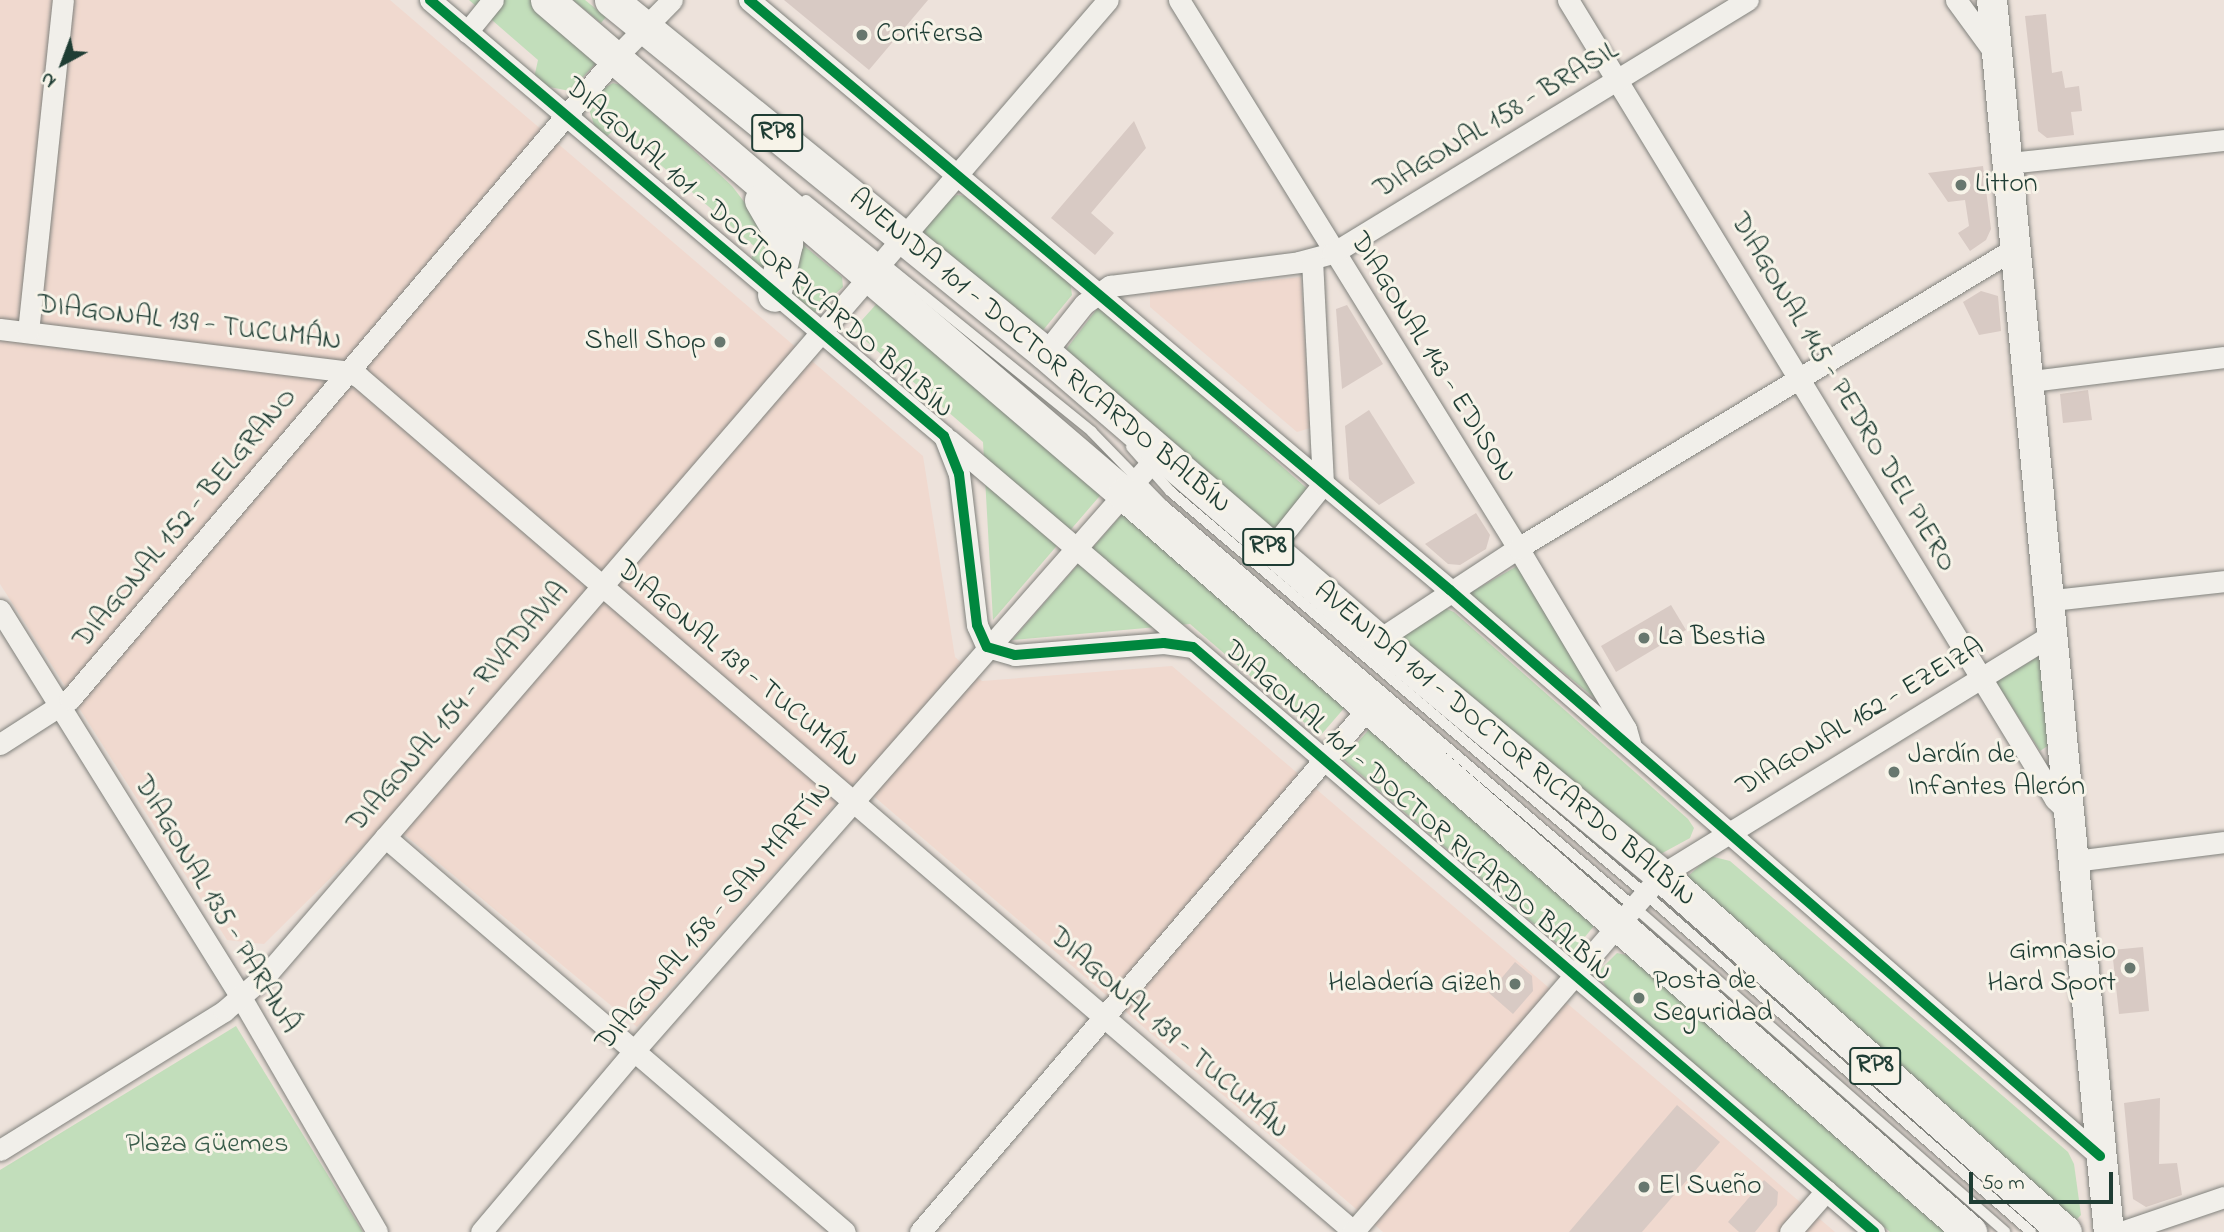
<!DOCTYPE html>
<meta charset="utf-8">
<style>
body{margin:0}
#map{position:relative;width:2224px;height:1232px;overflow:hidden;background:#ede2db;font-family:"Indie Flower",sans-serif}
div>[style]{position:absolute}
.built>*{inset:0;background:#f0d9cf}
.green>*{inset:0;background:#c2debb}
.building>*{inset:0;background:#d8cac4}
.roads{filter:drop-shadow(0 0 2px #81827d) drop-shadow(0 0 2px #81827d)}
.service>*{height:10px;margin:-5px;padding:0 5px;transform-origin:5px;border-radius:5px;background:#f1efea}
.minor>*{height:21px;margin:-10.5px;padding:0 10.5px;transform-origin:10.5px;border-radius:10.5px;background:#f1efea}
.secondary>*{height:30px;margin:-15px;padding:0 15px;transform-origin:15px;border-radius:15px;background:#f1efea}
.primary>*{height:33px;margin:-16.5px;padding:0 16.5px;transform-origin:16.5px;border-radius:16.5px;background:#f1efea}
.cycleway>*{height:10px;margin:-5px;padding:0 5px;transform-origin:5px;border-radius:5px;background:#00873e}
.dots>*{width:19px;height:19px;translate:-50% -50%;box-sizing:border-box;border:4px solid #f7f3e8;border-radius:50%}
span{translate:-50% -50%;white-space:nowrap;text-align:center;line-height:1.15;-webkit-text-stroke:6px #f7f3e8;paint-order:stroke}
.shield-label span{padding:2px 5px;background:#f7f3e8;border:2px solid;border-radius:5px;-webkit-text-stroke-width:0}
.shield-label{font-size:26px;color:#1f3d34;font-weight:700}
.poi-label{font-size:28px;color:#1f3d34}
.left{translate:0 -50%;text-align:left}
.right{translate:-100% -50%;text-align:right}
.street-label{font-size:28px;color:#1f3d34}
.park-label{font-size:28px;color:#395c4a}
.north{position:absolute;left:28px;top:28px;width:70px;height:70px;-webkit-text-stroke:5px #f7f3e8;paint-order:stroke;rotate:221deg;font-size:19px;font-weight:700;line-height:28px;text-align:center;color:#1f3d34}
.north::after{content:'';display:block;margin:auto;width:24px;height:32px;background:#1f3d34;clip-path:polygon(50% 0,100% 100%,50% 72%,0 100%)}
.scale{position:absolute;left:1969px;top:1172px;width:144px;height:32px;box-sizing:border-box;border:4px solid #1f3d34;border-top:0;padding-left:9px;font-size:21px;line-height:24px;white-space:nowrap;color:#1f3d34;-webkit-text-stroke:5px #f7f3e8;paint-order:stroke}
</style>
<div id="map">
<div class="built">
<div style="clip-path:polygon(0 0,390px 0,923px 456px,955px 657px,982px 681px,1172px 666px,1835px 1232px,1383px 1232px,856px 781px,637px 1027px,388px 821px,264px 944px,227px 940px,0 584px)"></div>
<div style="clip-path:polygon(1301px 277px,1310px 428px,1297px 432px,1150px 307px,1150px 293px)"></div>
</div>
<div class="green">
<div style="clip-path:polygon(469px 0,530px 0,599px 60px,570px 91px,539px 85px,534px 78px,538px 60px)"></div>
<div style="clip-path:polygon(573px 0,585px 0,606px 17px,601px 23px)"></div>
<div style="clip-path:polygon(613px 83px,625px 86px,732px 186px,775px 242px,773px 272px,750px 266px,754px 246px,617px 127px,604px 139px,596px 131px,588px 106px,602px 89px)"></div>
<div style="clip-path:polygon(957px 195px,967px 196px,1070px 281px,1072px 295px,1044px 329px,1038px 332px,922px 236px,922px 229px,947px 199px)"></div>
<div style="clip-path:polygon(796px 239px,842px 277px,843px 287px,814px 313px,792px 299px,799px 262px)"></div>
<div style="clip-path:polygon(880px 300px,1104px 491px,993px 620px,983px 442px,853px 330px)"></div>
<div style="clip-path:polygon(1100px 305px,1312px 493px,1275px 532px,1064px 352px)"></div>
<div style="clip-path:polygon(1124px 512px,1346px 706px,1320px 736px,1190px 624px,1012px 640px)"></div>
<div style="clip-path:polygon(1519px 565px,1597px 700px,1468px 594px)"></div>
<div style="clip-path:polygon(1442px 607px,1454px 612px,1688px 819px,1694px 828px,1690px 838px,1657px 856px,1403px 650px,1400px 632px)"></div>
<div style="clip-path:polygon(2041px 655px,2049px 745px,2040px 751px,1996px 682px)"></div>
<div style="clip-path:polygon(1372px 726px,1598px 921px,1570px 955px,1343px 759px)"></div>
<div style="clip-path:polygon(1710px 856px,1730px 861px,2068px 1152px,2074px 1164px,2081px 1215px,2076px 1220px,1685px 879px)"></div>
<div style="clip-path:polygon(1617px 953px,1630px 956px,1951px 1232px,1890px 1232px,1609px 993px,1598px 972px)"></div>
<div style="clip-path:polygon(236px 1026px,363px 1232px,0 1232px,0 1170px)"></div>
</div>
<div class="building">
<div style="clip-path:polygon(784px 0,928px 0,869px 70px)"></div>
<div style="clip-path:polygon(2046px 14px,2052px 73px,2062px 71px,2065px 88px,2079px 86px,2082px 111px,2071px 112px,2074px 135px,2047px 138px,2038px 131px,2025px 16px)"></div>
<div style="clip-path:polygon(1134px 121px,1146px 148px,1091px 213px,1114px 233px,1095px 255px,1051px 218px)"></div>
<div style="clip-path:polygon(1983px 166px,1991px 229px,1986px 240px,1970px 251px,1958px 233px,1969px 226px,1965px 200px,1948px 202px,1928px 173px)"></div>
<div style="clip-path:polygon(1981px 291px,1998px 296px,2001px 331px,1979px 335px,1963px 302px)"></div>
<div style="clip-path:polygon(1347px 305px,1383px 364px,1342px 389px,1336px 309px)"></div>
<div style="clip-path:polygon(2088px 390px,2092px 420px,2063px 423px,2060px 394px)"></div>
<div style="clip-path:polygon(1369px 410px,1415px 483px,1379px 505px,1349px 479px,1345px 426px)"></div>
<div style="clip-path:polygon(1476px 513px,1490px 535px,1486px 549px,1460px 565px,1448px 564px,1425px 544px)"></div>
<div style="clip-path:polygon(1671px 605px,1686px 630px,1616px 672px,1601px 646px)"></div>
<div style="clip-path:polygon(2143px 947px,2149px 1011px,2119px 1014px,2112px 950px)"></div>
<div style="clip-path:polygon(1515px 962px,1532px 976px,1533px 991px,1513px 1014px,1489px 993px)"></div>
<div style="clip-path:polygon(2160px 1098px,2159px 1164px,2177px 1163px,2182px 1195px,2146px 1207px,2133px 1199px,2124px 1103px)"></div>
<div style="clip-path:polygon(1677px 1105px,1720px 1142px,1642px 1232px,1569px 1232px)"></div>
<div style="clip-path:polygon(1764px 1180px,1778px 1192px,1777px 1205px,1755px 1232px,1739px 1232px,1728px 1222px)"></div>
</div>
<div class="roads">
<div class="service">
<div style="left:806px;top:200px;width:368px;rotate:39deg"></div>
<div style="left:1092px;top:432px;width:102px;rotate:45.8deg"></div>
<div style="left:1163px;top:505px;width:616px;rotate:40.46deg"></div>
<div style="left:1632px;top:905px;width:496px;rotate:41.2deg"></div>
<div style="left:1131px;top:447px;width:59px;rotate:48.4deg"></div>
<div style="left:1170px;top:491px;width:620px;rotate:40.29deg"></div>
<div style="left:1643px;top:892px;width:516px;rotate:41.23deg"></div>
</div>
<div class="minor">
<div style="left:430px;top:0;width:674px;rotate:40.31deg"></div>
<div style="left:944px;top:436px;width:41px;rotate:68.5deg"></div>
<div style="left:959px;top:474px;width:152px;rotate:83.2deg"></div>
<div style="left:977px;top:625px;width:24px;rotate:66deg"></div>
<div style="left:987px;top:647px;width:29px;rotate:16deg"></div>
<div style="left:1015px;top:655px;width:149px;rotate:-4.6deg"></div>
<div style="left:1164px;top:643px;width:29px;rotate:8deg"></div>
<div style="left:1193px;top:647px;width:898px;rotate:40.66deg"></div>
<div style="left:749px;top:0;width:916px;rotate:40.09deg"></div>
<div style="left:1450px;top:590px;width:862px;rotate:41.05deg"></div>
<div style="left:1179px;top:0;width:644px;rotate:58.26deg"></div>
<div style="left:1518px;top:548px;width:211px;rotate:59.2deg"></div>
<div style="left:1626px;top:729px;width:15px;rotate:74deg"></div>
<div style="left:1568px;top:0;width:936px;rotate:58.64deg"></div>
<div style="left:2055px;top:799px;width:21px;rotate:45deg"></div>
<div style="left:1956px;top:0;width:69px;rotate:53.8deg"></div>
<div style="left:467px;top:32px;width:41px;rotate:-50.9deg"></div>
<div style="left:2009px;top:163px;width:216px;rotate:-6.1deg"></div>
<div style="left:0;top:329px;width:351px;rotate:7deg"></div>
<div style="left:348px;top:372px;width:12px;rotate:24deg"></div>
<div style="left:359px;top:377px;width:1312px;rotate:40.67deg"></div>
<div style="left:28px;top:332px;width:334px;rotate:-84deg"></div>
<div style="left:1045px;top:353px;width:63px;rotate:-51.5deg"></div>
<div style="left:1084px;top:304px;width:32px;rotate:-35deg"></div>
<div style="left:1110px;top:286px;width:191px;rotate:-7.2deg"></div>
<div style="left:1299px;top:262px;width:35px;rotate:-15deg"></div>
<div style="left:1333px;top:253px;width:486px;rotate:-31.4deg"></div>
<div style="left:2031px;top:381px;width:194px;rotate:-7.1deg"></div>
<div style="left:949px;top:440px;width:318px;rotate:40.4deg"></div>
<div style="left:1271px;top:549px;width:83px;rotate:-51.3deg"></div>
<div style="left:1323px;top:484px;width:224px;rotate:-92.8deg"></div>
<div style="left:2053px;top:600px;width:172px;rotate:-6.3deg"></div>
<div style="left:0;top:610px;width:458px;rotate:58.1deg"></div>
<div style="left:242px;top:999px;width:269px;rotate:59.9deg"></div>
<div style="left:1378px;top:640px;width:168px;rotate:-33.3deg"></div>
<div style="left:1518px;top:548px;width:583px;rotate:-31.1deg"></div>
<div style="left:0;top:744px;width:83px;rotate:-32.7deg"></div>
<div style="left:70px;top:699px;width:841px;rotate:-49.63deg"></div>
<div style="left:615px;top:58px;width:81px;rotate:-45.5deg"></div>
<div style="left:385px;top:837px;width:606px;rotate:40.65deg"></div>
<div style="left:2074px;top:861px;width:151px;rotate:-7.2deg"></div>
<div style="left:0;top:1150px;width:264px;rotate:-31.8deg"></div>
<div style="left:224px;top:1011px;width:58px;rotate:-40.8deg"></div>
<div style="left:268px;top:973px;width:1285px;rotate:-49.2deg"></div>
<div style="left:481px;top:1232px;width:236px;rotate:-49.8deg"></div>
<div style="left:633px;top:1052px;width:798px;rotate:-48.66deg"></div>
<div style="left:920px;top:1232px;width:691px;rotate:-49.46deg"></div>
<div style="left:1353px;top:1232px;width:472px;rotate:-49.2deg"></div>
<div style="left:1661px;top:875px;width:462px;rotate:-31.6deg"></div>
<div style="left:1790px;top:1232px;width:55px;rotate:-48.7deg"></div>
<div style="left:2121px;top:1232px;width:109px;rotate:-18.8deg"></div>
</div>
<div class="secondary">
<div style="left:1992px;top:0;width:1238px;rotate:84.58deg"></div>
</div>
<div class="primary">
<div style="left:547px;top:0;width:760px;rotate:40.57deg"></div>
<div style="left:1124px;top:494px;width:1123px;rotate:41.1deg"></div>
<div style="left:611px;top:0;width:559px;rotate:39.12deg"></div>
<div style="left:1045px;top:353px;width:440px;rotate:40.8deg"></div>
<div style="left:1378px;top:640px;width:368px;rotate:39.7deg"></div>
<div style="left:1661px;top:875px;width:539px;rotate:41.47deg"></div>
<div style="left:761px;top:200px;width:50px;rotate:59.8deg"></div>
<div style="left:786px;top:243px;width:53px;rotate:103deg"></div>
</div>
</div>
<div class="cycleway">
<div style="left:430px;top:0;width:674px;rotate:40.31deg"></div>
<div style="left:944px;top:436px;width:41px;rotate:68.5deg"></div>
<div style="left:959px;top:474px;width:152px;rotate:83.2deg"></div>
<div style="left:977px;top:625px;width:24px;rotate:66deg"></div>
<div style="left:987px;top:647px;width:29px;rotate:16deg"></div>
<div style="left:1015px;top:655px;width:149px;rotate:-4.6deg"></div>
<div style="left:1164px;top:643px;width:29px;rotate:8deg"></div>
<div style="left:1193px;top:647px;width:898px;rotate:40.66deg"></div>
<div style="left:749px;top:0;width:916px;rotate:40.09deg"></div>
<div style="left:1450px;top:590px;width:862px;rotate:41.05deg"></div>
</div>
<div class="dots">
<div style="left:862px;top:35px;background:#67776e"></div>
<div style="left:1961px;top:185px;background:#67776e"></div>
<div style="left:720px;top:342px;background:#67776e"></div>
<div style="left:1644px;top:638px;background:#67776e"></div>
<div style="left:1894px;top:772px;background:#67776e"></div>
<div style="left:2130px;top:968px;background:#67776e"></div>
<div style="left:1515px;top:984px;background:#67776e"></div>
<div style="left:1639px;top:998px;background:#67776e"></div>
<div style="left:1644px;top:1187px;background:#67776e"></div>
</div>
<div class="shield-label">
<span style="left:777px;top:133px">RP8</span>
<span style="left:1268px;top:547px">RP8</span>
<span style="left:1875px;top:1066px">RP8</span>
</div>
<div class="poi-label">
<span class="left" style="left:876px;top:35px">Corifersa</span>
<span class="left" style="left:1975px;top:185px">Litton</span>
<span class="right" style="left:706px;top:342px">Shell Shop</span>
<span class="left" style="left:1658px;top:638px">La Bestia</span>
<span class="left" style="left:1908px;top:772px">Jardín de<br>Infantes Alerón</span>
<span class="right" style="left:2116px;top:968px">Gimnasio<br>Hard Sport</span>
<span class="left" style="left:1653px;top:998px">Posta de<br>Seguridad</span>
<span class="right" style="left:1501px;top:984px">Heladería Gizeh</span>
<span class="left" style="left:1658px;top:1187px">El Sueño</span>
</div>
<div class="street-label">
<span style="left:1497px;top:121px;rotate:-31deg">DIAGONAL 158 - BRASIL</span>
<span style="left:758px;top:249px;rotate:41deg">DIAGONAL 101 - DOCTOR RICARDO BALBÍN</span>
<span style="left:189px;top:324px;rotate:7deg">DIAGONAL 139 - TUCUMÁN</span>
<span style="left:1039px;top:352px;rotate:40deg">AVENIDA 101 - DOCTOR RICARDO BALBÍN</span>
<span style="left:1432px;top:358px;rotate:58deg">DIAGONAL 143 - EDISON</span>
<span style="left:1842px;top:393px;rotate:59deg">DIAGONAL 145 - PEDRO DEL PIERO</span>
<span style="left:186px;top:519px;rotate:-50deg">DIAGONAL 152 - BELGRANO</span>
<span style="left:737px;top:665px;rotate:40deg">DIAGONAL 139 - TUCUMÁN</span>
<span style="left:459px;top:708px;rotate:-49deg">DIAGONAL 154 - RIVADAVIA</span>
<span style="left:1861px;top:718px;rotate:-31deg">DIAGONAL 162 - EZEIZA</span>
<span style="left:1504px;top:745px;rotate:40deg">AVENIDA 101 - DOCTOR RICARDO BALBÍN</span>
<span style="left:1417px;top:812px;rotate:41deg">DIAGONAL 101 - DOCTOR RICARDO BALBÍN</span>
<span style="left:215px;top:905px;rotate:59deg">DIAGONAL 135 - PARANÁ</span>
<span style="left:715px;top:917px;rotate:-49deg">DIAGONAL 158 - SAN MARTÍN</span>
<span style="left:1168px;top:1034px;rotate:41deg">DIAGONAL 139 - TUCUMÁN</span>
</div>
<div class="park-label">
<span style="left:207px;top:1145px">Plaza Güemes</span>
</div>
<div class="north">N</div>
<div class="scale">50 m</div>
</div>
